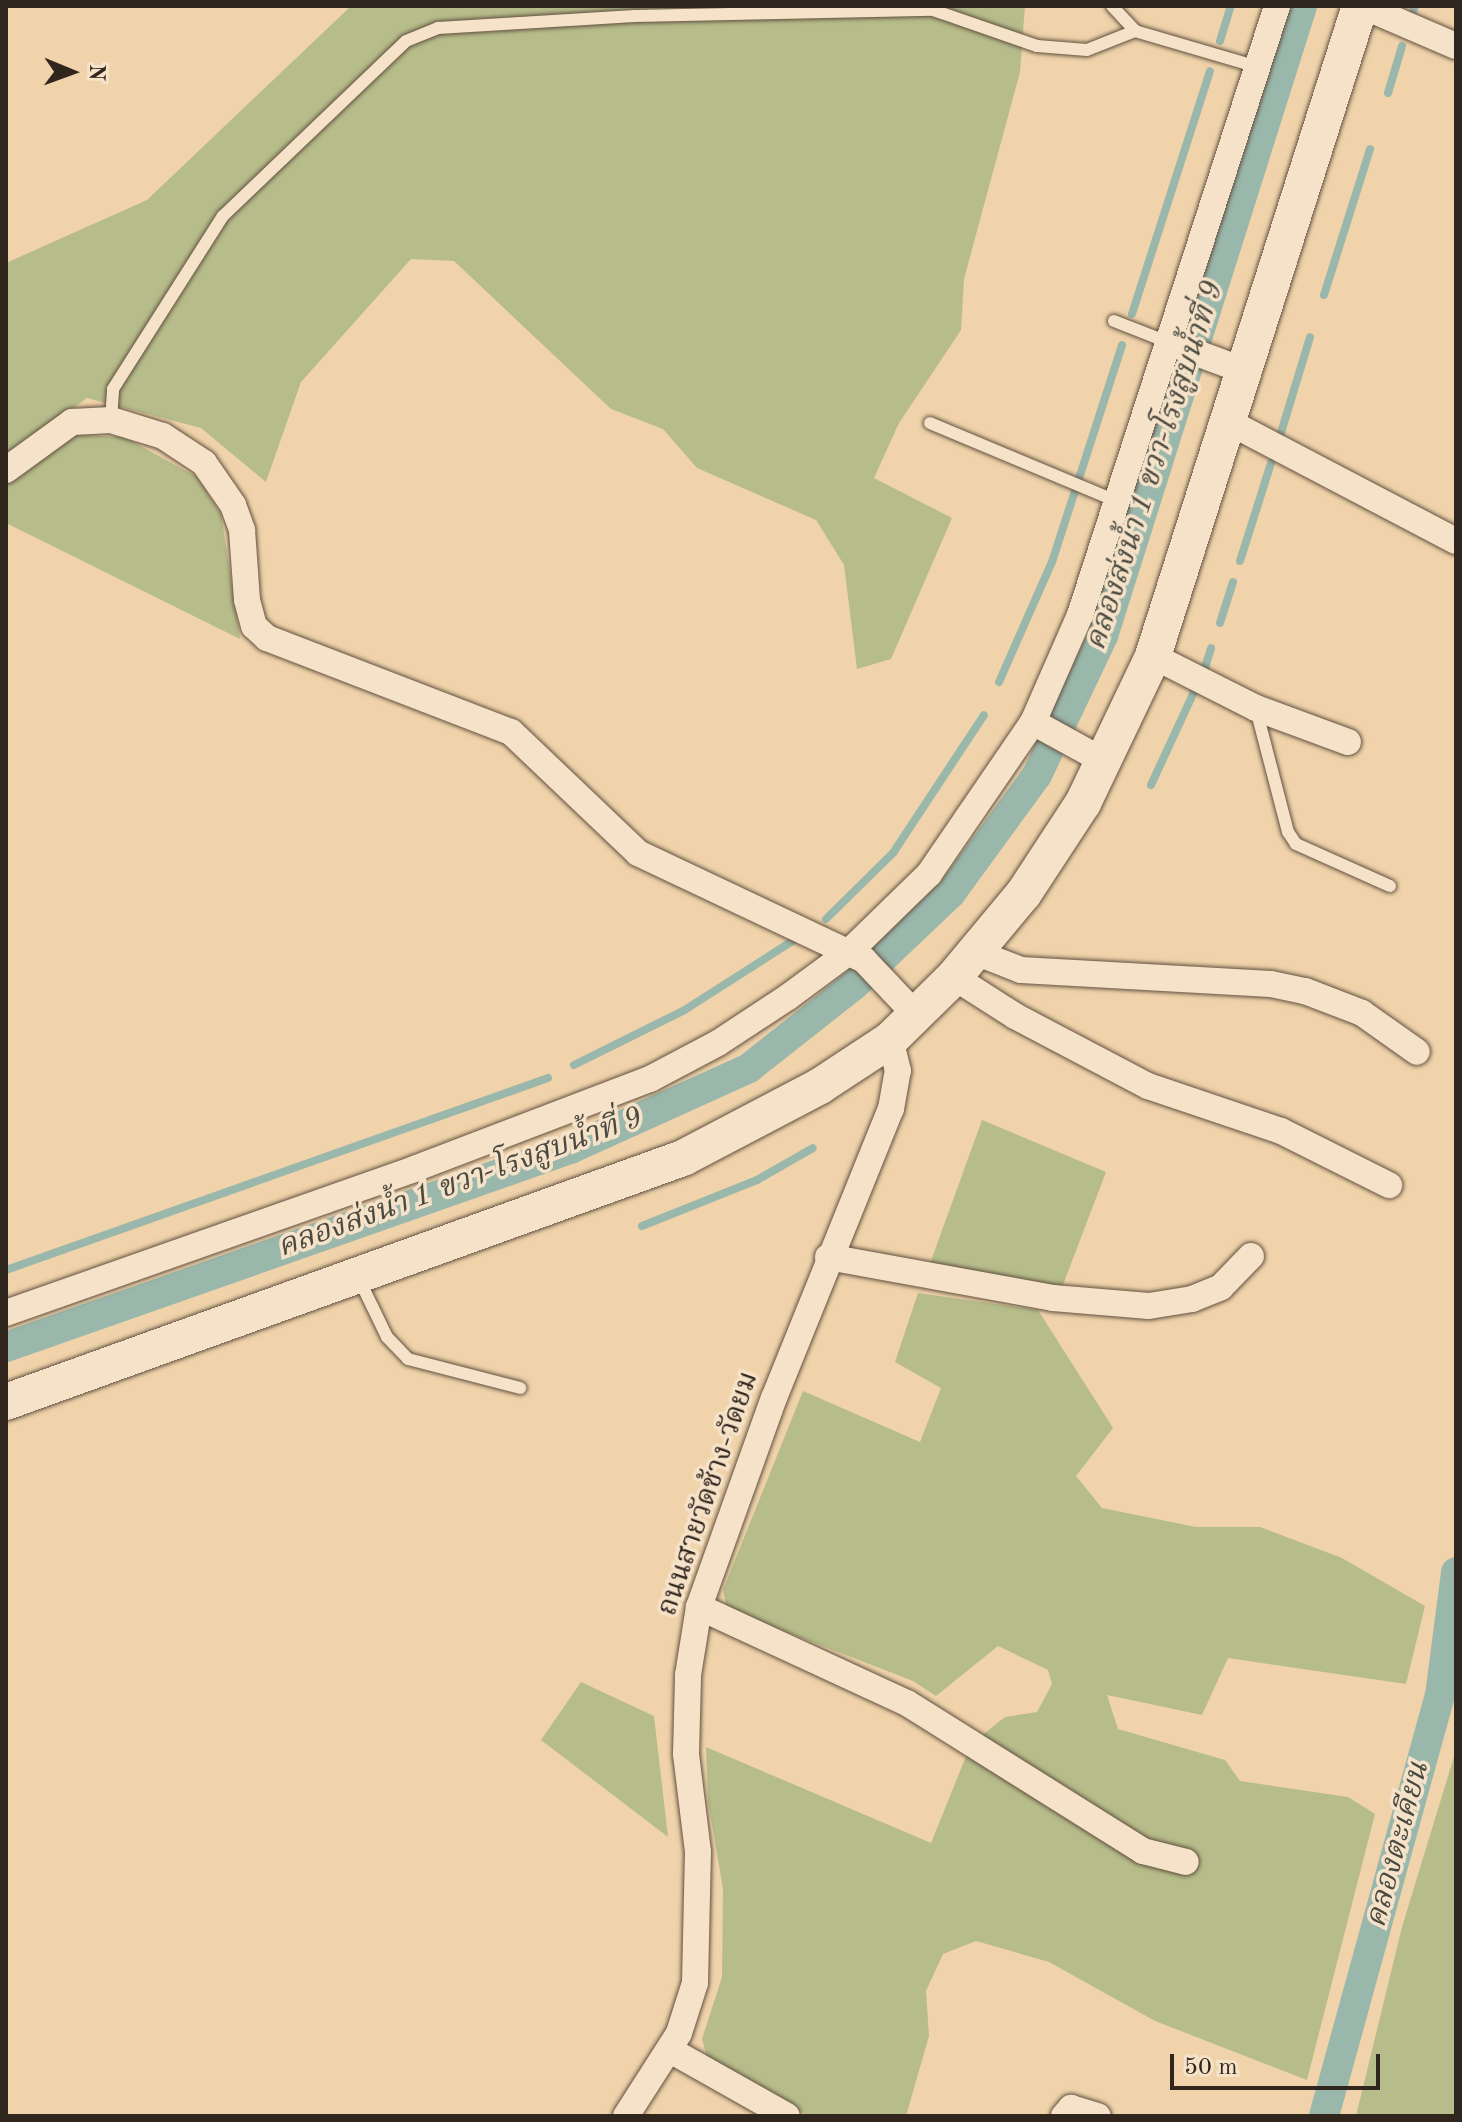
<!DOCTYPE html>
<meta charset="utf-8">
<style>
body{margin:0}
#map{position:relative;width:1462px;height:2122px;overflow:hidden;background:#f0d3aa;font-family:"Old Standard TT","Noto Serif Thai",serif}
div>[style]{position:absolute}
.green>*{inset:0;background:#b7bd8a}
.stream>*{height:8px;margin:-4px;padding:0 4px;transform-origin:4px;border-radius:4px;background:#9ab7ab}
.canal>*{height:30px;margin:-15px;padding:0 15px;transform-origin:15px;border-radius:15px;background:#9ab7ab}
.roads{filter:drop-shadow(0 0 2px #615141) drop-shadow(0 0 2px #615141)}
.lane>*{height:12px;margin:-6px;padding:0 6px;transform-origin:6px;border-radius:6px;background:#f5e2c8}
.street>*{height:26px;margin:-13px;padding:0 13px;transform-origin:13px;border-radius:13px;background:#f5e2c8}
.secondary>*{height:36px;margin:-18px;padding:0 18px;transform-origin:18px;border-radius:18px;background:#f5e2c8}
span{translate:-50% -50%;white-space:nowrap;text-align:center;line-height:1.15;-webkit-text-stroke:7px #f5e2c8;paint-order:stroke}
.street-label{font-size:28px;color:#31261e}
.water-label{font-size:30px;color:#4b4a41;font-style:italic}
.frame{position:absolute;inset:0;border:8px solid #31261e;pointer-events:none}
.north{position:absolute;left:32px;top:32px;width:80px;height:80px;-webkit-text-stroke:6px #f5e2c8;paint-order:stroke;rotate:91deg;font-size:22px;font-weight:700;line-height:32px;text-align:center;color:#31261e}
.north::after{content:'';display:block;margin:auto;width:28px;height:36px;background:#31261e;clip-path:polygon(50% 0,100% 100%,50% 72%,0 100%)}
.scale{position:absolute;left:1170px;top:2054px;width:210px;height:36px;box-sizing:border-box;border:4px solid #31261e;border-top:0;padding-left:10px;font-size:24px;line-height:28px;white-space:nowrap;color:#31261e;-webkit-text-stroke:6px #f5e2c8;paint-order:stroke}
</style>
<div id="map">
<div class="green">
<div style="clip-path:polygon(351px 6px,1025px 6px,1020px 72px,964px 279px,961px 330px,899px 423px,874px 478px,952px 518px,891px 659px,857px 669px,844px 565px,816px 520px,697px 468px,663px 429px,611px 409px,454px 261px,411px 259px,301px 382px,266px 482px,201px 428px,87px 398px,6px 457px,6px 263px,147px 200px)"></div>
<div style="clip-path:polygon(74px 435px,124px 437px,197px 477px,221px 514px,240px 639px,6px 523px,6px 484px)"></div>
<div style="clip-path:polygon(982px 1120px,1106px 1172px,1061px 1290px,928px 1269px)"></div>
<div style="clip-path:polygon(918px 1293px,1038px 1310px,1113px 1428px,1076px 1476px,1102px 1508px,1196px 1527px,1260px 1527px,1342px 1558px,1425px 1606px,1406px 1684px,1228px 1658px,1202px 1715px,1107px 1695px,1118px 1729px,1225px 1760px,1240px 1781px,1348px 1797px,1375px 1814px,1307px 2080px,1155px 2021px,1049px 1962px,976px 1941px,943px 1954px,926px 1991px,929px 2036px,906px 2116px,808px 2116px,707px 2057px,702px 2039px,722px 1977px,723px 1889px,708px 1801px,706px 1747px,931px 1843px,971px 1744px,1005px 1717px,1037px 1712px,1052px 1684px,1048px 1670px,998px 1646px,936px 1696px,913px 1681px,727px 1609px,723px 1590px,803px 1391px,920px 1442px,941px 1388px,895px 1362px)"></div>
<div style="clip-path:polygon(581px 1682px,654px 1716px,668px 1837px,541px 1740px)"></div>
<div style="clip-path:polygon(1456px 1750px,1456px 2116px,1356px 2116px,1402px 1927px)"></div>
</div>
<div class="stream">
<div style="left:1411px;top:18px;width:13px;rotate:-72deg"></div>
<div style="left:1220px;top:41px;width:37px;rotate:-73deg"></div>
<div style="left:1388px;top:93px;width:49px;rotate:-73.4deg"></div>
<div style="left:1324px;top:295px;width:153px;rotate:-72.5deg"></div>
<div style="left:1132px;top:314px;width:255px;rotate:-72.2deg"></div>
<div style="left:1280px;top:436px;width:103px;rotate:-73.1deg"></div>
<div style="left:1240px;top:561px;width:103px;rotate:-72.4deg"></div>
<div style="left:1220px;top:623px;width:43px;rotate:-72.4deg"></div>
<div style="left:1204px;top:671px;width:24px;rotate:-73deg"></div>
<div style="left:999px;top:682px;width:131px;rotate:-66.2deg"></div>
<div style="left:1052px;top:562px;width:228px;rotate:-72.1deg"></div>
<div style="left:1151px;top:785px;width:102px;rotate:-65.2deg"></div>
<div style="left:826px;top:919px;width:94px;rotate:-44.6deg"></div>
<div style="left:893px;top:853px;width:165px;rotate:-56.6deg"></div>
<div style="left:574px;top:1065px;width:122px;rotate:-26.4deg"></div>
<div style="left:683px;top:1011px;width:132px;rotate:-32.6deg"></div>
<div style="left:642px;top:1226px;width:124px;rotate:-21.8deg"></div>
<div style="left:757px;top:1180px;width:64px;rotate:-29.7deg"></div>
<div style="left:6px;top:1270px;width:575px;rotate:-19.51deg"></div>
</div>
<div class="canal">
<div style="left:6px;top:1347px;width:598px;rotate:-19.34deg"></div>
<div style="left:570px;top:1149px;width:196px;rotate:-24.3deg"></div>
<div style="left:749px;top:1068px;width:132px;rotate:-38.3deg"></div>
<div style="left:853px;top:986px;width:135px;rotate:-43.5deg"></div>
<div style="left:951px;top:893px;width:146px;rotate:-53.9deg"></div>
<div style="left:1037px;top:775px;width:154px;rotate:-64.6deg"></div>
<div style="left:1103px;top:636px;width:661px;rotate:-72.47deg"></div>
<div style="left:1324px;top:2116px;width:436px;rotate:-74.6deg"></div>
<div style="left:1440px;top:1696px;width:125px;rotate:-82.6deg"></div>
</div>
<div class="roads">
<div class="lane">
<div style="left:1112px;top:6px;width:34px;rotate:47deg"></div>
<div style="left:1135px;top:31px;width:128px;rotate:16.3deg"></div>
<div style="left:1114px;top:321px;width:60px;rotate:21.4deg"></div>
<div style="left:111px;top:420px;width:31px;rotate:-86deg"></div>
<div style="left:113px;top:389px;width:205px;rotate:-57.6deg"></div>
<div style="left:223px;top:216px;width:253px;rotate:-43.7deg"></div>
<div style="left:406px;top:41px;width:35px;rotate:-22deg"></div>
<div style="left:438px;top:28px;width:197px;rotate:-3.5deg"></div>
<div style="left:635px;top:16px;width:298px;rotate:-1.2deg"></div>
<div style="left:933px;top:10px;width:110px;rotate:19.1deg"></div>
<div style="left:1037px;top:46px;width:50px;rotate:4.6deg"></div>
<div style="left:1087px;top:50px;width:52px;rotate:-21.6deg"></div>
<div style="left:930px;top:423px;width:205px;rotate:22.7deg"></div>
<div style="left:1256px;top:709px;width:127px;rotate:75.4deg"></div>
<div style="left:1288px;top:832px;width:14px;rotate:56deg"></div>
<div style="left:1296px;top:844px;width:103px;rotate:24.1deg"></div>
<div style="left:359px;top:1279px;width:64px;rotate:64.2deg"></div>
<div style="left:387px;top:1337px;width:30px;rotate:46deg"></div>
<div style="left:408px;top:1359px;width:116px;rotate:14.5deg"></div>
</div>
<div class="street">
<div style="left:1363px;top:6px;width:101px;rotate:23.3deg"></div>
<div style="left:1170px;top:343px;width:80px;rotate:20.5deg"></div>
<div style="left:1229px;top:422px;width:256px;rotate:27.7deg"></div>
<div style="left:6px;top:470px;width:82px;rotate:-36deg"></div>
<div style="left:72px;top:422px;width:39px;rotate:-3deg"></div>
<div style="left:111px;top:420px;width:54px;rotate:17.1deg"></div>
<div style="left:163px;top:436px;width:49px;rotate:33.4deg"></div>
<div style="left:204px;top:463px;width:51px;rotate:55.4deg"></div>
<div style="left:233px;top:505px;width:27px;rotate:70deg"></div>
<div style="left:242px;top:530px;width:70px;rotate:85.9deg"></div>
<div style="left:247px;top:600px;width:27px;rotate:75deg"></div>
<div style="left:254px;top:626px;width:18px;rotate:43deg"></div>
<div style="left:267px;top:638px;width:261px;rotate:21.1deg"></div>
<div style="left:511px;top:732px;width:175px;rotate:43.6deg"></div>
<div style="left:638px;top:853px;width:250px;rotate:25.3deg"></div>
<div style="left:864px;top:960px;width:76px;rotate:46.6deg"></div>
<div style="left:1153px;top:656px;width:115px;rotate:26.8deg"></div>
<div style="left:1256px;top:708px;width:98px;rotate:20.3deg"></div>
<div style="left:1033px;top:722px;width:81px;rotate:28.8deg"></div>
<div style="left:975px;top:952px;width:49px;rotate:21.4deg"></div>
<div style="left:1021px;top:970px;width:250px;rotate:3.2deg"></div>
<div style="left:1271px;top:984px;width:35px;rotate:12deg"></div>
<div style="left:1305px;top:991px;width:61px;rotate:21.1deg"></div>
<div style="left:1362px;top:1013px;width:67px;rotate:35.3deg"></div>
<div style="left:954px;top:977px;width:72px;rotate:32.6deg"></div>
<div style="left:1015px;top:1016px;width:150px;rotate:27.8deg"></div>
<div style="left:1148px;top:1086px;width:140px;rotate:18.7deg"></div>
<div style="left:1281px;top:1131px;width:121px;rotate:26.6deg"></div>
<div style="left:828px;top:1257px;width:229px;rotate:10.3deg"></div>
<div style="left:1053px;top:1298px;width:96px;rotate:4.8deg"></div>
<div style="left:1149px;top:1306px;width:44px;rotate:-9.2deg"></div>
<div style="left:1192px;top:1299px;width:31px;rotate:-22deg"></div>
<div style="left:1221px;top:1287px;width:43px;rotate:-45.9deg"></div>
<div style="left:6px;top:1313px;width:433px;rotate:-19.4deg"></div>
<div style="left:414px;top:1169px;width:253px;rotate:-20.9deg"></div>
<div style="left:650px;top:1079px;width:77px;rotate:-27.9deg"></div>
<div style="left:718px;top:1043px;width:84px;rotate:-33.3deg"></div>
<div style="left:788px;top:997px;width:76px;rotate:-36.4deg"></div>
<div style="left:849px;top:952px;width:112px;rotate:-44.3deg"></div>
<div style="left:929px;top:874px;width:184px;rotate:-55.6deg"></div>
<div style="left:1033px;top:722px;width:117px;rotate:-66.3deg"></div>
<div style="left:1080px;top:615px;width:640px;rotate:-72.07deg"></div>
<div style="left:699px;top:1607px;width:229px;rotate:24.8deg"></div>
<div style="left:907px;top:1703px;width:279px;rotate:32.1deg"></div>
<div style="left:1143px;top:1851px;width:44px;rotate:14.3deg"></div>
<div style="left:670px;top:2050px;width:134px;rotate:29.4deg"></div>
<div style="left:626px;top:2116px;width:98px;rotate:-57.4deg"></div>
<div style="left:679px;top:2033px;width:52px;rotate:-72.3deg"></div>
<div style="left:695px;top:1983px;width:131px;rotate:-88.7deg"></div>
<div style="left:698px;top:1852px;width:99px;rotate:-97deg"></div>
<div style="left:686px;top:1754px;width:79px;rotate:-88.5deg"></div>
<div style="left:688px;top:1675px;width:69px;rotate:-80.8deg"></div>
<div style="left:699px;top:1607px;width:222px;rotate:-70.3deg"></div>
<div style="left:774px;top:1398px;width:312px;rotate:-68deg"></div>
<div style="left:891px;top:1109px;width:39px;rotate:-80deg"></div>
<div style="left:898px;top:1071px;width:32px;rotate:-104deg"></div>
<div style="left:1064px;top:2116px;width:11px;rotate:-49deg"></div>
<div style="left:1071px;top:2108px;width:28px;rotate:17deg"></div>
</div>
<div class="secondary">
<div style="left:6px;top:1402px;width:720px;rotate:-19.82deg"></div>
<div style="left:683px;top:1158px;width:155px;rotate:-27.7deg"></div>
<div style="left:820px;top:1086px;width:84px;rotate:-33.3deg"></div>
<div style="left:890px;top:1040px;width:90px;rotate:-44.5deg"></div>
<div style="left:954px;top:977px;width:109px;rotate:-50.2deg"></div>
<div style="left:1024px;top:893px;width:108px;rotate:-56.8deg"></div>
<div style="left:1083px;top:803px;width:163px;rotate:-64.5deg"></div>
<div style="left:1153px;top:656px;width:682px;rotate:-72.34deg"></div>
</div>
</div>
<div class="street-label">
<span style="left:709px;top:1494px;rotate:-71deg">ถนนสายวัดช้าง-วัดยม</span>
</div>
<div class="water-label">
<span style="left:1155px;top:466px;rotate:-72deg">คลองส่งน้ำ 1 ขวา-โรงสูบน้ำที่ 9</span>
<span style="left:460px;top:1183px;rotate:-20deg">คลองส่งน้ำ 1 ขวา-โรงสูบน้ำที่ 9</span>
<span style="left:1398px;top:1845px;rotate:-75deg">คลองตะเคียน</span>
</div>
<div class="frame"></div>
<div class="north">N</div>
<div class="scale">50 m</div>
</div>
